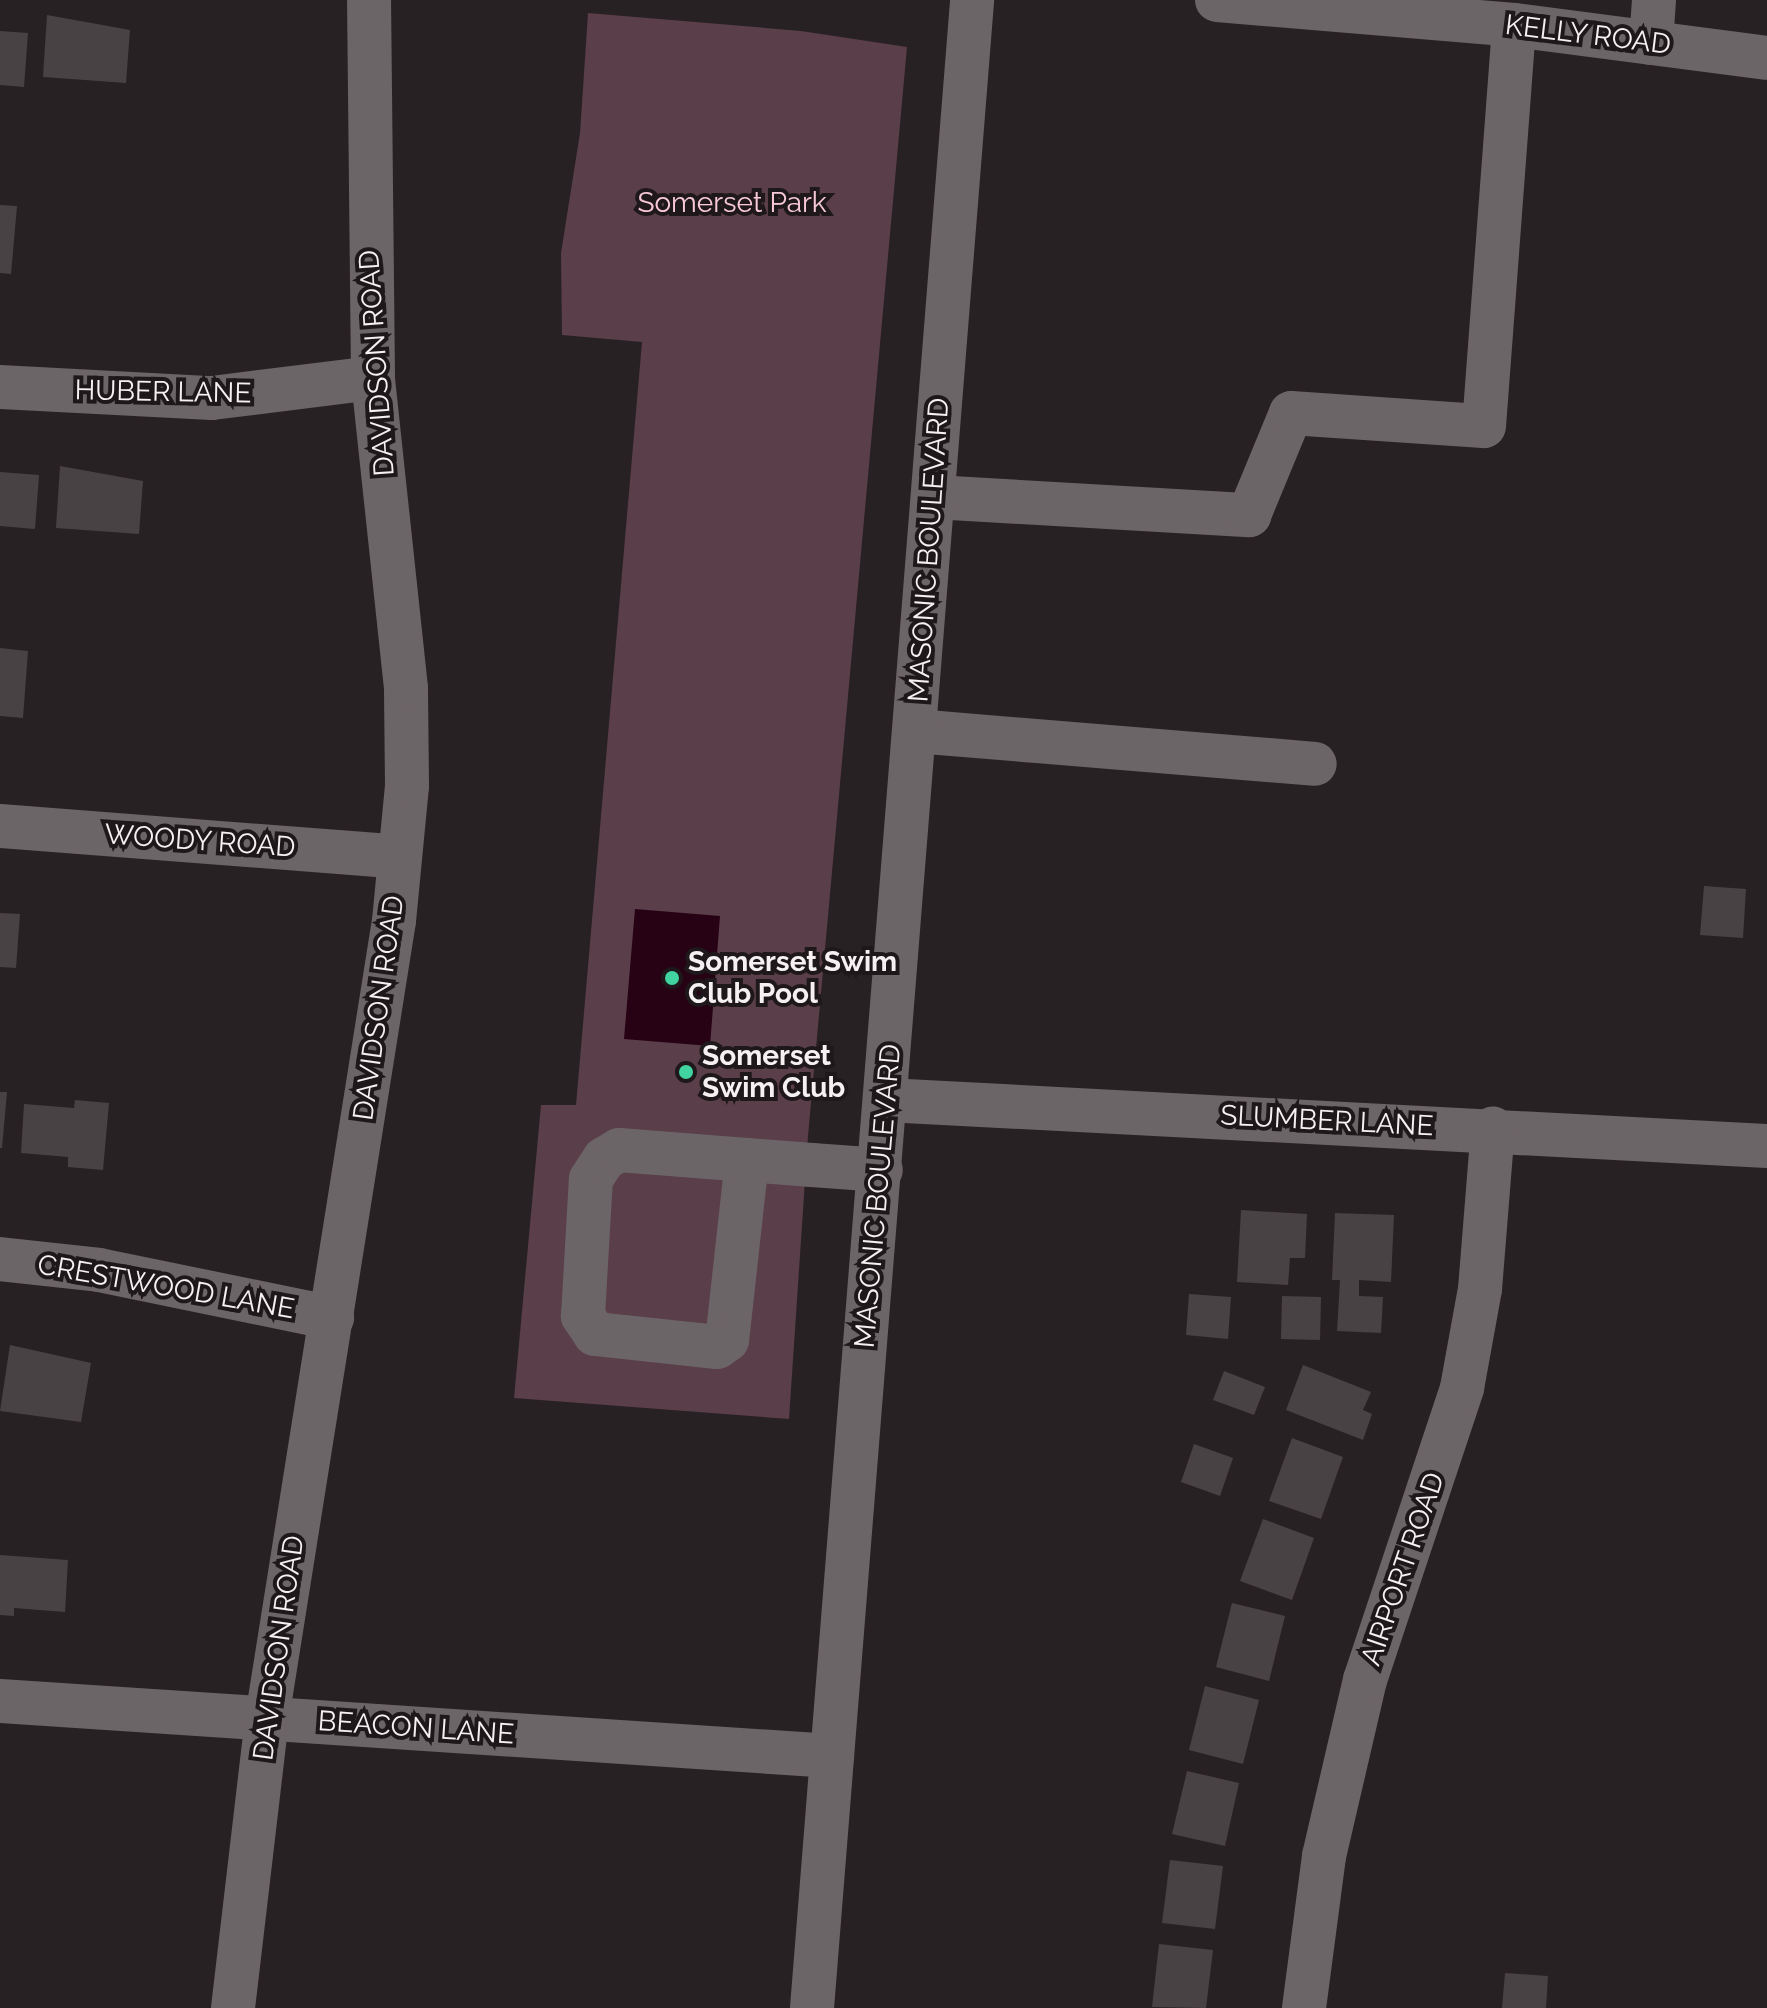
<!DOCTYPE html>
<style>
body{margin:0}
#map{position:relative;width:1767px;height:2008px;overflow:hidden;background:#282124;font-family:Raleway,sans-serif}
div>[style]{position:absolute}
.green>*{inset:0;background:#5a3e49}
.water>*{inset:0;background:#270215}
.building>*{inset:0;background:#494244}
.minor>*{height:44px;margin:-22px;padding:0 22px;transform-origin:22px;border-radius:22px;background:#6c6567}
.dots>*{width:22px;height:22px;translate:-50% -50%;box-sizing:border-box;border:4px solid #1e181a;border-radius:50%}
span{translate:-50% -50%;white-space:nowrap;text-align:center;line-height:1.15;-webkit-text-stroke:8px #1e181a;paint-order:stroke}
.street-label{font-size:28px;color:#f5f1f2}
.park-label{font-size:28px;color:#f9c9db}
.poi-label{font-size:28px;color:#f5f1f2;font-weight:700}
.left{translate:0 -50%;text-align:left}
</style>
<div id="map">
<div class="green">
<div style="clip-path:polygon(588px 13px,801px 31px,907px 47px,808px 1136px,789px 1419px,514px 1398px,541px 1105px,576px 1105px,642px 342px,562px 335px,561px 253px,580px 133px)"></div>
</div>
<div class="water">
<div style="clip-path:polygon(635px 909px,720px 916px,710px 1046px,624px 1039px)"></div>
</div>
<div class="building">
<div style="clip-path:polygon(47px 15px,130px 30px,126px 83px,43px 77px)"></div>
<div style="clip-path:polygon(0 31px,28px 33px,24px 87px,0 85px)"></div>
<div style="clip-path:polygon(0 205px,17px 206px,11px 274px,0 273px)"></div>
<div style="clip-path:polygon(60px 466px,143px 481px,139px 534px,56px 528px)"></div>
<div style="clip-path:polygon(0 472px,39px 475px,35px 529px,0 526px)"></div>
<div style="clip-path:polygon(0 648px,28px 651px,23px 718px,0 716px)"></div>
<div style="clip-path:polygon(1704px 886px,1746px 889px,1743px 938px,1700px 935px)"></div>
<div style="clip-path:polygon(0 913px,20px 914px,16px 968px,0 967px)"></div>
<div style="clip-path:polygon(0 1092px,7px 1092px,2px 1148px,0 1148px)"></div>
<div style="clip-path:polygon(75px 1100px,109px 1103px,103px 1170px,68px 1167px,68px 1157px,21px 1153px,24px 1104px,74px 1108px)"></div>
<div style="clip-path:polygon(1241px 1210px,1307px 1214px,1305px 1258px,1290px 1258px,1288px 1285px,1237px 1282px)"></div>
<div style="clip-path:polygon(1335px 1213px,1394px 1215px,1391px 1282px,1359px 1280px,1359px 1296px,1383px 1297px,1381px 1333px,1337px 1331px,1340px 1280px,1332px 1280px)"></div>
<div style="clip-path:polygon(1189px 1294px,1231px 1297px,1228px 1339px,1186px 1335px)"></div>
<div style="clip-path:polygon(1282px 1296px,1321px 1297px,1320px 1340px,1281px 1339px)"></div>
<div style="clip-path:polygon(10px 1345px,91px 1363px,81px 1422px,0 1411px)"></div>
<div style="clip-path:polygon(1303px 1365px,1371px 1392px,1363px 1410px,1372px 1414px,1363px 1440px,1286px 1410px)"></div>
<div style="clip-path:polygon(1224px 1371px,1265px 1387px,1254px 1415px,1213px 1400px)"></div>
<div style="clip-path:polygon(1292px 1438px,1343px 1457px,1321px 1519px,1269px 1501px)"></div>
<div style="clip-path:polygon(1194px 1444px,1233px 1458px,1220px 1496px,1181px 1482px)"></div>
<div style="clip-path:polygon(1263px 1519px,1314px 1538px,1292px 1600px,1240px 1581px)"></div>
<div style="clip-path:polygon(0 1555px,68px 1560px,65px 1612px,14px 1608px,14px 1616px,0 1615px)"></div>
<div style="clip-path:polygon(1232px 1603px,1285px 1616px,1269px 1681px,1216px 1667px)"></div>
<div style="clip-path:polygon(1205px 1686px,1259px 1700px,1243px 1764px,1189px 1750px)"></div>
<div style="clip-path:polygon(1187px 1771px,1239px 1783px,1225px 1846px,1172px 1834px)"></div>
<div style="clip-path:polygon(1170px 1860px,1223px 1866px,1215px 1929px,1162px 1923px)"></div>
<div style="clip-path:polygon(1159px 1944px,1213px 1950px,1206px 2008px,1152px 2007px)"></div>
<div style="clip-path:polygon(1505px 1973px,1548px 1976px,1546px 2008px,1502px 2008px)"></div>
</div>
<div class="minor">
<div style="left:1217px;top:0;width:298px;rotate:4.8deg"></div>
<div style="left:1514px;top:25px;width:255px;rotate:7.4deg"></div>
<div style="left:1651px;top:43px;width:43px;rotate:-86deg"></div>
<div style="left:0;top:387px;width:212px;rotate:3deg"></div>
<div style="left:212px;top:398px;width:162px;rotate:-7.1deg"></div>
<div style="left:934px;top:497px;width:316px;rotate:3.3deg"></div>
<div style="left:1249px;top:515px;width:110px;rotate:-67.6deg"></div>
<div style="left:1291px;top:413px;width:193px;rotate:3.9deg"></div>
<div style="left:1484px;top:426px;width:402px;rotate:-85.7deg"></div>
<div style="left:915px;top:731px;width:401px;rotate:4.7deg"></div>
<div style="left:0;top:826px;width:401px;rotate:4.4deg"></div>
<div style="left:886px;top:1100px;width:882px;rotate:2.99deg"></div>
<div style="left:747px;top:1160px;width:181px;rotate:96.3deg"></div>
<div style="left:727px;top:1340px;width:12px;rotate:145deg"></div>
<div style="left:717px;top:1347px;width:123px;rotate:-173.9deg"></div>
<div style="left:595px;top:1334px;width:22px;rotate:-124deg"></div>
<div style="left:583px;top:1316px;width:137px;rotate:-86.7deg"></div>
<div style="left:591px;top:1179px;width:24px;rotate:-57deg"></div>
<div style="left:604px;top:1159px;width:17px;rotate:-31deg"></div>
<div style="left:619px;top:1150px;width:128px;rotate:4.5deg"></div>
<div style="left:747px;top:1160px;width:65px;rotate:4.4deg"></div>
<div style="left:812px;top:1165px;width:69px;rotate:4.1deg"></div>
<div style="left:0;top:1259px;width:100px;rotate:6.3deg"></div>
<div style="left:99px;top:1270px;width:238px;rotate:11.6deg"></div>
<div style="left:0;top:1701px;width:834px;rotate:3.78deg"></div>
<div style="left:233px;top:2008px;width:292px;rotate:-83.3deg"></div>
<div style="left:267px;top:1718px;width:807px;rotate:-80.95deg"></div>
<div style="left:394px;top:921px;width:136px;rotate:-84.5deg"></div>
<div style="left:407px;top:786px;width:98px;rotate:-90.6deg"></div>
<div style="left:406px;top:688px;width:312px;rotate:-96.1deg"></div>
<div style="left:373px;top:378px;width:378px;rotate:-90.6deg"></div>
<div style="left:812px;top:2008px;width:2014px;rotate:-85.44deg"></div>
<div style="left:1304px;top:2008px;width:153px;rotate:-82.5deg"></div>
<div style="left:1324px;top:1856px;width:181px;rotate:-76.9deg"></div>
<div style="left:1365px;top:1680px;width:308px;rotate:-71.6deg"></div>
<div style="left:1462px;top:1388px;width:101px;rotate:-79.7deg"></div>
<div style="left:1480px;top:1289px;width:161px;rotate:-85.4deg"></div>
</div>
<div class="dots">
<div style="left:672px;top:978px;background:#41d4a1"></div>
<div style="left:686px;top:1072px;background:#41d4a1"></div>
</div>
<div class="street-label">
<span style="left:1588px;top:35px;rotate:7deg">KELLY ROAD</span>
<span style="left:377px;top:363px;rotate:-94deg">DAVIDSON ROAD</span>
<span style="left:163px;top:392px;rotate:1deg">HUBER LANE</span>
<span style="left:929px;top:550px;rotate:-86deg">MASONIC BOULEVARD</span>
<span style="left:200px;top:841px;rotate:4deg">WOODY ROAD</span>
<span style="left:379px;top:1008px;rotate:-82deg">DAVIDSON ROAD</span>
<span style="left:1327px;top:1121px;rotate:3deg">SLUMBER LANE</span>
<span style="left:878px;top:1196px;rotate:-85deg">MASONIC BOULEVARD</span>
<span style="left:166px;top:1287px;rotate:10deg">CRESTWOOD LANE</span>
<span style="left:1403px;top:1569px;rotate:-71deg">AIRPORT ROAD</span>
<span style="left:279px;top:1648px;rotate:-82deg">DAVIDSON ROAD</span>
<span style="left:416px;top:1728px;rotate:4deg">BEACON LANE</span>
</div>
<div class="park-label">
<span style="left:732px;top:203px">Somerset Park</span>
</div>
<div class="poi-label">
<span class="left" style="left:688px;top:978px">Somerset Swim<br>Club Pool</span>
<span class="left" style="left:702px;top:1072px">Somerset<br>Swim Club</span>
</div>
</div>
